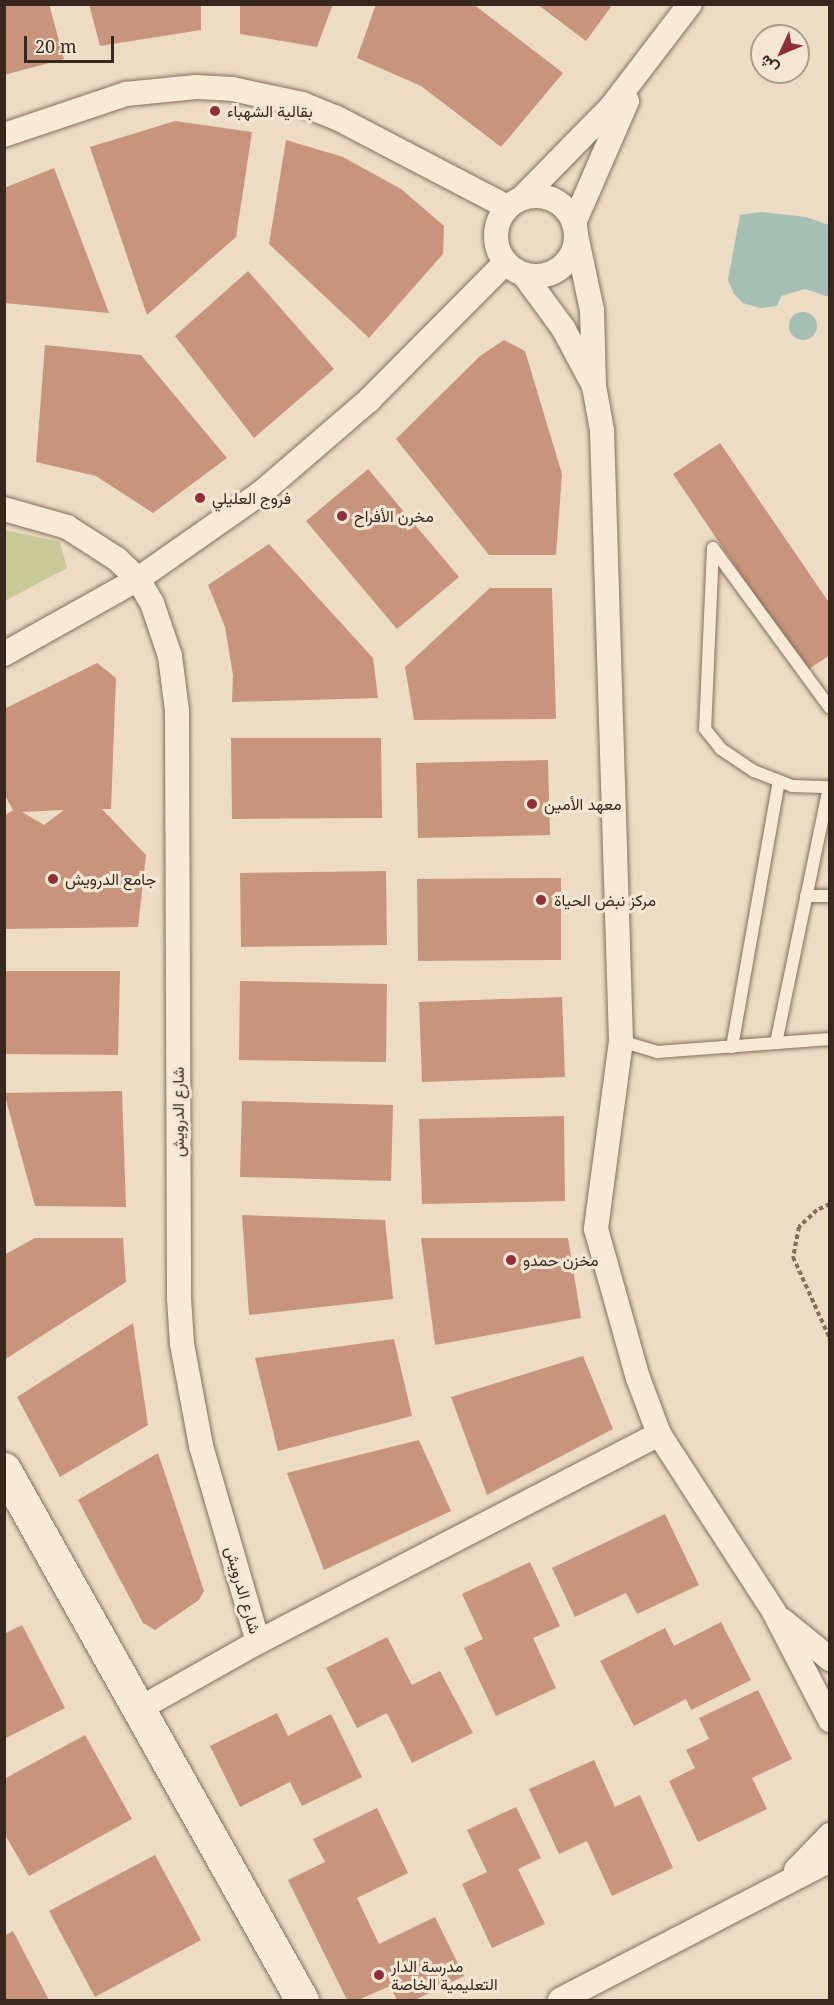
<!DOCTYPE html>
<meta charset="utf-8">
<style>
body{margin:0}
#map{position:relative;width:834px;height:2005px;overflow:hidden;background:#ecdcc4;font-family:"Noto Serif",Vazirmatn,serif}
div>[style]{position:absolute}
.green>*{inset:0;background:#c8c999}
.water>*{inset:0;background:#a6bfb5}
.round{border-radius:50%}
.building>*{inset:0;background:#c8957c}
.path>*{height:4px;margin-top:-2px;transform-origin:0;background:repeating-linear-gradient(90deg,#856e5c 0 4.5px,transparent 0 7.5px)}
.roads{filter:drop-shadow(0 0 2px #856e5c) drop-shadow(0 0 2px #856e5c)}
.lane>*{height:12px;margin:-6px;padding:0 6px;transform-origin:6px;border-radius:6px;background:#f7ebd7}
.street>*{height:24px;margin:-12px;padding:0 12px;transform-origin:12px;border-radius:12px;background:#f7ebd7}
.street>.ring{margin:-12px;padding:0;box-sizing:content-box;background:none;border:24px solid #f7ebd7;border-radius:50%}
.secondary>*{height:33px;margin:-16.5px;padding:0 16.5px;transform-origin:16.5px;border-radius:16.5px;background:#f7ebd7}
.dots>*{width:16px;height:16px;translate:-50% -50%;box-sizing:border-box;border:3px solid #f3e7d4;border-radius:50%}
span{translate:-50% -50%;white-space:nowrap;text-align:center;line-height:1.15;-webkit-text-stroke:6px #f3e7d4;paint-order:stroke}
.poi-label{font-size:16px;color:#36281f}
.left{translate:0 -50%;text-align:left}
.street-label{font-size:16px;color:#36281f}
.frame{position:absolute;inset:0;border:6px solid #36281f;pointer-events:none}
.north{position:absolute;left:750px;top:24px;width:60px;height:60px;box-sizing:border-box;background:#f3e7d4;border:2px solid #a79b8c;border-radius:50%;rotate:226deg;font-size:16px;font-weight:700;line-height:24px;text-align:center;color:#36281f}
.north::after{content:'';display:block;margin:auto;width:21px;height:27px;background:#912f38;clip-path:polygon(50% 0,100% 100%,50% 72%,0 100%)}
.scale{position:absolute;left:24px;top:36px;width:90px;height:27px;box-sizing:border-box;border:3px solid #36281f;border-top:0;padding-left:8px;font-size:18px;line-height:21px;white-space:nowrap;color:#36281f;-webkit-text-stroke:4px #f3e7d4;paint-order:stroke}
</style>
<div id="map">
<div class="green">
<div style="clip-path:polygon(5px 530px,60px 542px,67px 568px,5px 601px)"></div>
</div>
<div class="water">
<div style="clip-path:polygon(761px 212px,806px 217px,829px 225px,829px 297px,805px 289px,781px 296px,777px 306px,760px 308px,743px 303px,734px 294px,728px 280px,740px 215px)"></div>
<div class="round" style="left:789px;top:312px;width:28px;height:28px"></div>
</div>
<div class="building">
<div style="clip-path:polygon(4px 4px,49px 4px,64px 59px,4px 75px)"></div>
<div style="clip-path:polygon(89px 4px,201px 4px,201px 30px,100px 46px)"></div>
<div style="clip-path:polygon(240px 4px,333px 4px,317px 47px,240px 34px)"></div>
<div style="clip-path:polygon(376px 4px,473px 4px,563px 73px,501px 147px,421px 86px,357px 58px)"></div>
<div style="clip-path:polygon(537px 4px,613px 4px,586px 41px)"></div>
<div style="clip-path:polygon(175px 121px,252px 132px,236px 237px,147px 315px,90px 147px)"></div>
<div style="clip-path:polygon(286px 140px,343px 157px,401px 189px,444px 226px,443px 254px,369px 338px,269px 244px)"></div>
<div style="clip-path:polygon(54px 168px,109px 313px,4px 303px,4px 188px)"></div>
<div style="clip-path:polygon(248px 271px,334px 369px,254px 438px,175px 336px)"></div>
<div style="clip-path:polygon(504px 340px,525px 351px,562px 474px,556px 555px,489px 555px,396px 439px,480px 356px)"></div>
<div style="clip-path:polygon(45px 345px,141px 355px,227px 458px,153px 513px,96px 476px,36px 462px)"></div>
<div style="clip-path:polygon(720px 443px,830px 604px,830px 655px,806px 671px,673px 474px)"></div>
<div style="clip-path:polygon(368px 469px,459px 577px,397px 629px,306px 521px)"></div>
<div style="clip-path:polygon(269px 544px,373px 658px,378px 698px,232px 702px,233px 675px,225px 627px,208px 585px)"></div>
<div style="clip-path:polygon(490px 588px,552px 588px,556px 719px,414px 720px,405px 667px)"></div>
<div style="clip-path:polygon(evenodd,97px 663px,116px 678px,111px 809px,102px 809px,146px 855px,138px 927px,4px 929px,4px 816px,13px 810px,4px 794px,4px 709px,97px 663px,64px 810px,44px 825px,22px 812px,64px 810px)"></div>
<div style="clip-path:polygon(231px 738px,381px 738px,382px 818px,232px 819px)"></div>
<div style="clip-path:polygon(548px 760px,550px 835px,418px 838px,416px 763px)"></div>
<div style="clip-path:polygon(386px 871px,387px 945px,241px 947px,240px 873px)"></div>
<div style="clip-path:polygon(561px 878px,561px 960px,418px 961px,417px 879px)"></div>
<div style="clip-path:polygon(4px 971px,120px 971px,118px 1055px,4px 1054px)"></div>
<div style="clip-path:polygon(240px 981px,387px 984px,386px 1062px,239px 1060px)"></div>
<div style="clip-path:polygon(562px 997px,565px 1077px,422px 1082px,419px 1002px)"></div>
<div style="clip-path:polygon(122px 1091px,126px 1207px,35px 1206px,4px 1093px)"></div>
<div style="clip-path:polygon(242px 1101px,393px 1105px,391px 1181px,240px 1177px)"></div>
<div style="clip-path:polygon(564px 1116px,565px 1201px,422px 1204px,419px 1119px)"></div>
<div style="clip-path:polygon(242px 1215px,385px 1220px,393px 1299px,249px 1315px)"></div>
<div style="clip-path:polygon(35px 1238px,123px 1238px,126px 1282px,4px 1360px,4px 1255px)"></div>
<div style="clip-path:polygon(421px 1238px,568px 1238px,581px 1318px,435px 1345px)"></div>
<div style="clip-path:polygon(133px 1323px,148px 1425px,60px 1477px,17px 1397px)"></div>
<div style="clip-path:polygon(394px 1339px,412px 1416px,278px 1451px,255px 1358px)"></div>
<div style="clip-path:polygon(583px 1356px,613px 1429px,487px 1495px,451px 1397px)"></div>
<div style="clip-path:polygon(419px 1440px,451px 1511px,324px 1570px,287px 1473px)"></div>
<div style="clip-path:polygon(158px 1453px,204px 1591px,199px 1600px,155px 1630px,143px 1623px,78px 1500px)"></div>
<div style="clip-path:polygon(665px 1514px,699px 1585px,637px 1614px,626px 1593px,575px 1617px,552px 1568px)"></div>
<div style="clip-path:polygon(530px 1562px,560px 1626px,533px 1638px,556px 1688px,496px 1716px,464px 1648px,483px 1639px,462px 1594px)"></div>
<div style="clip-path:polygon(721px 1622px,751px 1680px,691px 1710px,686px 1699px,634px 1726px,600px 1661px,665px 1628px,674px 1646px)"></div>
<div style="clip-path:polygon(22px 1625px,65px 1708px,4px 1739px,4px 1634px)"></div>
<div style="clip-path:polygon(387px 1637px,412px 1685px,440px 1671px,473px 1733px,412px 1763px,387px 1713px,357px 1728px,326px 1668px)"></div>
<div style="clip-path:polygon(758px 1690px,792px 1759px,752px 1778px,767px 1809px,698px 1842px,669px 1781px,695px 1768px,686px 1750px,709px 1739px,699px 1718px)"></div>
<div style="clip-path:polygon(277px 1713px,288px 1736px,331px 1714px,362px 1777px,302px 1806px,290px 1782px,240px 1807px,210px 1746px)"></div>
<div style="clip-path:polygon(85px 1735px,132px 1819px,29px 1876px,4px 1833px,4px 1779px)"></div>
<div style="clip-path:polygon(594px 1760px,615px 1807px,640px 1795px,673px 1868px,612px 1896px,587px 1841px,559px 1854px,529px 1789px)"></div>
<div style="clip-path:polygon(516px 1807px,541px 1858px,518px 1869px,545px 1924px,492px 1948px,462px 1884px,487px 1872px,467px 1830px)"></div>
<div style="clip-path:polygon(377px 1808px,408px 1873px,357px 1898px,379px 1944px,435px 1917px,464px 1976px,415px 2000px,397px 2000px,390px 1986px,358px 2000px,347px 2000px,288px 1880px,325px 1862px,313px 1839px)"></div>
<div style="clip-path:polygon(155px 1855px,201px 1940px,95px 1997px,49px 1911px)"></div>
<div style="clip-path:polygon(13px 1931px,49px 2000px,4px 2000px,4px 1936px)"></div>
</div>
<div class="path">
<div style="left:830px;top:1204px;width:14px;rotate:155deg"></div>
<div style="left:817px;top:1210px;width:25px;rotate:137deg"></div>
<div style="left:799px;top:1227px;width:31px;rotate:101deg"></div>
<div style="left:793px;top:1257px;width:90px;rotate:65.7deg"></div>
<div style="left:830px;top:1365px;width:69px;rotate:90deg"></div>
</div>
<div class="roads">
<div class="lane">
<div style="left:830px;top:708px;width:198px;rotate:-126.2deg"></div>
<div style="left:713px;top:548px;width:181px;rotate:92.5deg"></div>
<div style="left:705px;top:729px;width:26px;rotate:51deg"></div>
<div style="left:721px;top:749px;width:40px;rotate:34deg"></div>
<div style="left:754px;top:771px;width:41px;rotate:21.5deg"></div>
<div style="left:792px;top:786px;width:38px;rotate:2deg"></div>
<div style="left:806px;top:896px;width:24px"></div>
<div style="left:621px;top:1041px;width:38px;rotate:17deg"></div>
<div style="left:657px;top:1052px;width:173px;rotate:-4.3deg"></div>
<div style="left:776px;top:1043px;width:261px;rotate:-78.3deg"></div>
<div style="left:732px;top:1047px;width:270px;rotate:-80deg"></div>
</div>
<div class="street">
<div style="left:4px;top:135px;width:129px;rotate:-18.6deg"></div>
<div style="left:126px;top:94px;width:70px;rotate:-5.7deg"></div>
<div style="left:196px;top:87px;width:36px;rotate:3deg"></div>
<div style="left:232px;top:89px;width:72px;rotate:12.1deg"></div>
<div style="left:302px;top:104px;width:35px;rotate:22deg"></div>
<div style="left:335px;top:117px;width:194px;rotate:27.6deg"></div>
<div class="ring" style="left:496px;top:196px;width:56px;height:56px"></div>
<div style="left:522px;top:198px;width:129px;rotate:-45.6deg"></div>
<div style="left:612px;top:106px;width:128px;rotate:-52.6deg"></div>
<div style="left:574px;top:223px;width:133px;rotate:-66.5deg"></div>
<div style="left:576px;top:235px;width:77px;rotate:78deg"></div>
<div style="left:592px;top:310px;width:76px;rotate:88.5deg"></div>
<div style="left:594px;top:386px;width:45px;rotate:79.7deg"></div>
<div style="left:602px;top:430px;width:611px;rotate:88.22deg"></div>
<div style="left:621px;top:1041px;width:190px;rotate:97.6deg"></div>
<div style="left:596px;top:1229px;width:155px;rotate:74.3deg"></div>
<div style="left:638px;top:1378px;width:60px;rotate:69.4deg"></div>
<div style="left:659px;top:1434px;width:212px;rotate:57.1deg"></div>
<div style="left:774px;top:1612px;width:122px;rotate:62.6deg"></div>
<div style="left:524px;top:275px;width:66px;rotate:53.7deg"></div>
<div style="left:563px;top:328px;width:64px;rotate:61.8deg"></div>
<div style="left:4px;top:509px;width:66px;rotate:15.9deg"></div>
<div style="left:67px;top:527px;width:59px;rotate:32.6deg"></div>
<div style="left:117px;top:559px;width:29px;rotate:44deg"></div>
<div style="left:138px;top:579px;width:28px;rotate:60deg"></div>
<div style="left:152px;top:603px;width:56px;rotate:71.2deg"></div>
<div style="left:170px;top:656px;width:55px;rotate:82.7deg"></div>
<div style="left:177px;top:711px;width:587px;rotate:89.8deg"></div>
<div style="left:179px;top:1298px;width:46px;rotate:86.3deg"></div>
<div style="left:182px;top:1344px;width:104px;rotate:79.4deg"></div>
<div style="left:201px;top:1446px;width:204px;rotate:73.8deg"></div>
<div style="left:4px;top:654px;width:154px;rotate:-29.2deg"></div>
<div style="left:138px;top:579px;width:150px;rotate:-35deg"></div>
<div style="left:261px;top:493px;width:143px;rotate:-40.7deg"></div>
<div style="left:369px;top:400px;width:193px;rotate:-45.2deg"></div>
<div style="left:782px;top:1620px;width:62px;rotate:39.1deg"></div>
<div style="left:139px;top:1709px;width:137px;rotate:-29.4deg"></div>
<div style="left:258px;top:1642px;width:452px;rotate:-27.4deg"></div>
<div style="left:796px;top:1870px;width:49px;rotate:-45.8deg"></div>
<div style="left:560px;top:2000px;width:304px;rotate:-27.4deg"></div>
</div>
<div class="secondary">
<div style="left:4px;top:1469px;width:609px;rotate:60.7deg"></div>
</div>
</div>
<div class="dots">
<div style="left:215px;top:111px;background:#912f38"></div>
<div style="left:200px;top:498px;background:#912f38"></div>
<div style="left:342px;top:516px;background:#912f38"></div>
<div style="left:532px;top:804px;background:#912f38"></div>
<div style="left:53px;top:879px;background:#912f38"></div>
<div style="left:541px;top:900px;background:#912f38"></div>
<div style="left:511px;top:1260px;background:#912f38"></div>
<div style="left:379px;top:1975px;background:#912f38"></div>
</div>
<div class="poi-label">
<span class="left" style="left:227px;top:111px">بقالية الشهباء</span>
<span class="left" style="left:212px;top:498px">فروج العليلي</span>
<span class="left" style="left:354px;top:516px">مخرن الأفراح</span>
<span class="left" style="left:544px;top:804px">معهد الأمين</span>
<span class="left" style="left:65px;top:879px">جامع الدرويش</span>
<span class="left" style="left:554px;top:900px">مركز نبض الحياة</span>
<span class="left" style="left:523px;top:1260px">مخزن حمدو</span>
<span class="left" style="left:391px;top:1975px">مدرسة الدار<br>التعليمية الخاصة</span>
</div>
<div class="street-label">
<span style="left:178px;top:1112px;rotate:-90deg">شارع الدرويش</span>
<span style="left:243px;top:1590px;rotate:74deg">شارع الدرويش</span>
</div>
<div class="frame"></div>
<div class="north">ش</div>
<div class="scale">20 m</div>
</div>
